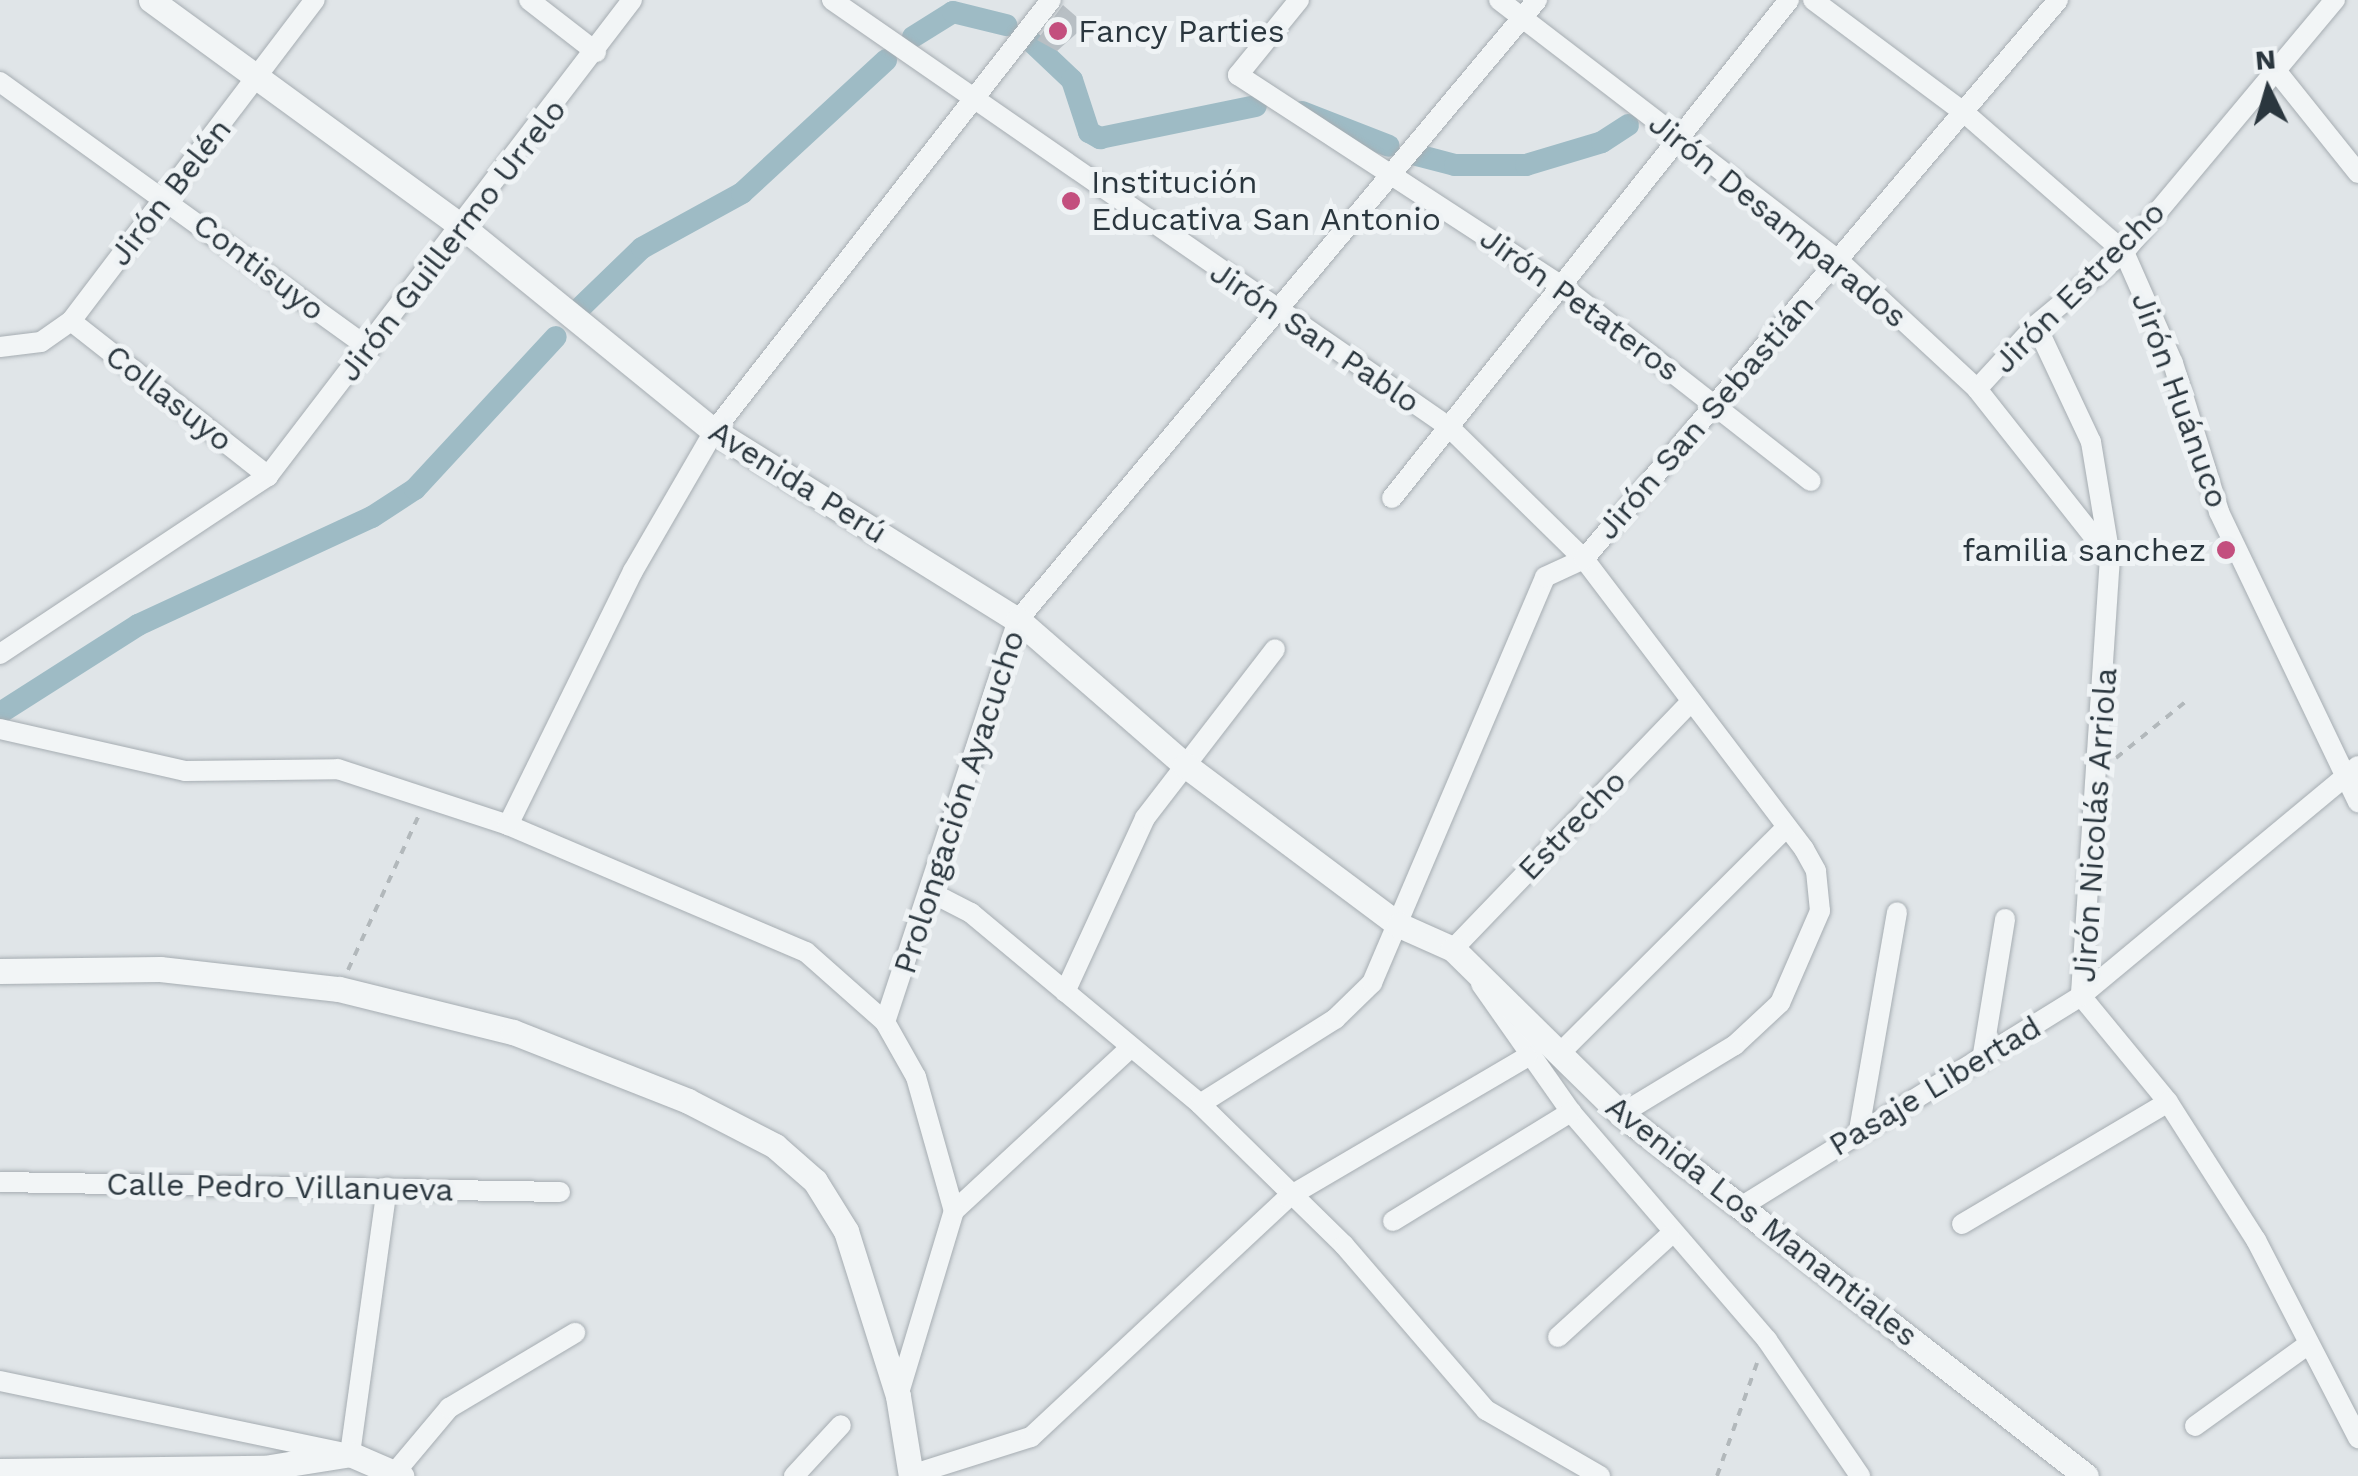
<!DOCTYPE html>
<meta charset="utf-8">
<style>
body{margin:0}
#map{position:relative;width:2358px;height:1476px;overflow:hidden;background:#e0e5e8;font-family:"Work Sans",sans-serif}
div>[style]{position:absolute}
.canal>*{height:22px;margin:-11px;padding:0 11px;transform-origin:11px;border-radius:11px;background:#9ebbc5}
.building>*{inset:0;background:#b8bfc4}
.path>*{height:4px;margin-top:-2px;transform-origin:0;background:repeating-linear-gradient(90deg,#b2b8bb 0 8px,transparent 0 16px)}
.roads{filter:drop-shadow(0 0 2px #a6adb2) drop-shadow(0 0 2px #a6adb2)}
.minor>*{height:20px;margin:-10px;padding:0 10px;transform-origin:10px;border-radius:10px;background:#f2f5f6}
.tertiary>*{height:25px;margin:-12.5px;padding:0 12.5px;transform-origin:12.5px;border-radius:12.5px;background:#f2f5f6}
.dots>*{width:28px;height:28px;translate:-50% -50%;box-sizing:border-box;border:5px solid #eff3f5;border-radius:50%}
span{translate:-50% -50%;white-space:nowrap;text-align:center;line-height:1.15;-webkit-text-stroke:10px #eff3f5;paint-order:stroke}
.poi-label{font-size:32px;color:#2a363e}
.left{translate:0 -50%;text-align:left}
.right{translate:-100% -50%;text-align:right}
.street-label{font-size:32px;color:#2a363e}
.north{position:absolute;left:2218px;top:40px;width:100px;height:100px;-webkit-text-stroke:8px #eff3f5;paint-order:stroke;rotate:355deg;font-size:28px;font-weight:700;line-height:40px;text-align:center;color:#2a363e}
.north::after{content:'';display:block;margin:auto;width:35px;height:45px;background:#2a363e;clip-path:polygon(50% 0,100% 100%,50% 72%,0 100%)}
</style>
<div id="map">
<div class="canal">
<div style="left:913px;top:37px;width:47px;rotate:-32deg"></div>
<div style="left:953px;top:12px;width:55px;rotate:13.8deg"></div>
<div style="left:1034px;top:44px;width:52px;rotate:43.5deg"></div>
<div style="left:1072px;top:80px;width:55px;rotate:71.9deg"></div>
<div style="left:1089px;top:132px;width:13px;rotate:29deg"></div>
<div style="left:1100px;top:138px;width:159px;rotate:-11.6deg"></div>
<div style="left:1302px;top:112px;width:93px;rotate:21.3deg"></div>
<div style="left:1413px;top:154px;width:43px;rotate:14.7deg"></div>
<div style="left:1455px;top:165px;width:71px"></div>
<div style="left:1526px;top:165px;width:79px;rotate:-16.8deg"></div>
<div style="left:1602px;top:142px;width:31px;rotate:-33deg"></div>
<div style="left:580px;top:308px;width:86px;rotate:-44.1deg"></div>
<div style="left:642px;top:248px;width:114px;rotate:-28.8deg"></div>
<div style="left:742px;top:193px;width:196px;rotate:-42.7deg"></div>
<div style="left:0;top:713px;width:164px;rotate:-32.5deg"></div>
<div style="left:138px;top:625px;width:258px;rotate:-24.8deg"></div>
<div style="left:372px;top:517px;width:51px;rotate:-33.1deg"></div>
<div style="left:415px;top:489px;width:207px;rotate:-47.2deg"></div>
</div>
<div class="building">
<div style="clip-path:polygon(1063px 5px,1086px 25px,1057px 51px,1037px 40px)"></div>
</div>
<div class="path">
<div style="left:2116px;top:758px;width:95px;rotate:-39deg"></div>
<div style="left:348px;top:970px;width:170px;rotate:-65.4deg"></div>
<div style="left:1717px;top:1476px;width:120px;rotate:-70.5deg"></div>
</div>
<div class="roads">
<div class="minor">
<div style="left:529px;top:0;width:85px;rotate:37.8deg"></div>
<div style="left:832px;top:0;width:750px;rotate:34.69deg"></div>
<div style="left:1449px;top:427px;width:189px;rotate:44.4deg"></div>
<div style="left:1584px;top:559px;width:364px;rotate:52.8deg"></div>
<div style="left:1804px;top:849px;width:25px;rotate:61deg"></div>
<div style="left:1816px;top:871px;width:40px;rotate:84.3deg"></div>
<div style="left:1820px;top:911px;width:100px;rotate:113.5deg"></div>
<div style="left:1780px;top:1003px;width:62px;rotate:137deg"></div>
<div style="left:1735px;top:1045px;width:133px;rotate:148.8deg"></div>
<div style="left:1299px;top:0;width:97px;rotate:129.1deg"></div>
<div style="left:1238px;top:75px;width:387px;rotate:33.1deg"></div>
<div style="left:1562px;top:286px;width:316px;rotate:38.1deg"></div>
<div style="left:1499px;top:0;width:429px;rotate:37.5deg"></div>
<div style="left:1839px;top:261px;width:188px;rotate:42.8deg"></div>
<div style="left:1977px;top:389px;width:213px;rotate:51.7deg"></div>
<div style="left:1813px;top:0;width:191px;rotate:36.7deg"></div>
<div style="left:1966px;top:114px;width:210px;rotate:41.1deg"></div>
<div style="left:2124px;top:252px;width:121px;rotate:66.2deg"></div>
<div style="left:2173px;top:363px;width:156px;rotate:72.8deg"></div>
<div style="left:2219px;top:512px;width:322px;rotate:64.4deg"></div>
<div style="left:2278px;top:73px;width:128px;rotate:51.3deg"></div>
<div style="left:0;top:82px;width:456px;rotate:35.8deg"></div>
<div style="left:71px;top:321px;width:251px;rotate:38.2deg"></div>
<div style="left:2036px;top:325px;width:129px;rotate:64.8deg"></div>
<div style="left:2091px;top:442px;width:117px;rotate:80.6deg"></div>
<div style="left:2110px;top:557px;width:440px;rotate:93.8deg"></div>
<div style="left:2081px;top:996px;width:137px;rotate:50.6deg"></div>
<div style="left:2168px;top:1102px;width:164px;rotate:57.5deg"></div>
<div style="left:2256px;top:1240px;width:223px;rotate:62.7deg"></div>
<div style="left:0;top:347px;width:41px;rotate:-7deg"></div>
<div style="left:41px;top:342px;width:37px;rotate:-35deg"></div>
<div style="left:71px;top:321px;width:403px;rotate:-52.8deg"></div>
<div style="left:1977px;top:389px;width:87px;rotate:-47.3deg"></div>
<div style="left:2036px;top:325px;width:114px;rotate:-39.7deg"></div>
<div style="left:2124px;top:252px;width:329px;rotate:-50.1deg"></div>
<div style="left:1392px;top:498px;width:637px;rotate:-51.44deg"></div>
<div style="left:0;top:654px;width:322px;rotate:-33.6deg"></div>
<div style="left:268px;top:476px;width:599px;rotate:-52.59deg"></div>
<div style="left:0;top:729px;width:190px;rotate:12.8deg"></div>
<div style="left:185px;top:771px;width:153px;rotate:-0.7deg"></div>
<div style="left:338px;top:769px;width:179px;rotate:18.2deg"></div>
<div style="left:508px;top:825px;width:324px;rotate:23.1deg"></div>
<div style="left:806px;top:952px;width:106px;rotate:41.5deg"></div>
<div style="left:885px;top:1022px;width:63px;rotate:60.6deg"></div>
<div style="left:916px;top:1077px;width:139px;rotate:74.2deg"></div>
<div style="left:508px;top:825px;width:283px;rotate:-63.8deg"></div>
<div style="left:633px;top:571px;width:162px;rotate:-59.9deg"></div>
<div style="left:714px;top:431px;width:547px;rotate:-51.98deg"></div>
<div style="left:932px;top:893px;width:44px;rotate:27.1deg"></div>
<div style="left:971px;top:913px;width:298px;rotate:39.8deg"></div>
<div style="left:1200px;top:1104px;width:202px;rotate:44.4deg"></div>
<div style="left:1344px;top:1245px;width:218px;rotate:49.3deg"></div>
<div style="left:1486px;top:1410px;width:132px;rotate:30.1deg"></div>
<div style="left:1453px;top:949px;width:344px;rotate:-46.1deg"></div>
<div style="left:1481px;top:984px;width:156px;rotate:54.9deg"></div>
<div style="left:1571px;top:1112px;width:301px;rotate:49.3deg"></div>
<div style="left:1767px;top:1340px;width:165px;rotate:55.6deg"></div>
<div style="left:1065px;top:992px;width:192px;rotate:-65.3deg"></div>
<div style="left:1145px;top:818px;width:213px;rotate:-52.4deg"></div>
<div style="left:885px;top:1022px;width:423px;rotate:-71.7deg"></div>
<div style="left:1018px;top:620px;width:809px;rotate:-50.07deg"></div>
<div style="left:1560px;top:1053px;width:319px;rotate:-44.9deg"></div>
<div style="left:1982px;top:1060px;width:143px;rotate:-80.7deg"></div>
<div style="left:1200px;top:1104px;width:160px;rotate:-32.2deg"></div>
<div style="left:1335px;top:1019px;width:52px;rotate:-44.2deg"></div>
<div style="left:1372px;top:983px;width:441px;rotate:-66.9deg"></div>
<div style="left:1545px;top:577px;width:43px;rotate:-24.8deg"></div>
<div style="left:1584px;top:559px;width:733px;rotate:-49.7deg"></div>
<div style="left:1859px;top:1130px;width:221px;rotate:-80.1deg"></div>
<div style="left:0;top:1182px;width:560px;rotate:1.02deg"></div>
<div style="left:1739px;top:1208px;width:402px;rotate:-31.8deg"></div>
<div style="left:2081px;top:996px;width:360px;rotate:-39.7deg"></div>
<div style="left:1393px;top:1221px;width:209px;rotate:-31.5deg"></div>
<div style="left:1962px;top:1224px;width:239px;rotate:-30.6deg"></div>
<div style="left:1558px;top:1337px;width:151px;rotate:-42.3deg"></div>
<div style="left:0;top:1381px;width:358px;rotate:11.8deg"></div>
<div style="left:350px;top:1454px;width:269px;rotate:-82.1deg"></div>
<div style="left:898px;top:1396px;width:193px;rotate:-73.2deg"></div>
<div style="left:954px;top:1211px;width:238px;rotate:-42.8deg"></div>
<div style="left:2195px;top:1426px;width:137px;rotate:-35.8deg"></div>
<div style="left:911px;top:1475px;width:126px;rotate:-17.6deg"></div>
<div style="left:1031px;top:1437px;width:352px;rotate:-43deg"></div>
<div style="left:1288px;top:1197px;width:277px;rotate:-30.4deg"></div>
<div style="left:392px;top:1476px;width:89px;rotate:-50deg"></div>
<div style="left:449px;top:1408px;width:147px;rotate:-30.8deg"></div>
<div style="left:794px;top:1476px;width:69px;rotate:-47.3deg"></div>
</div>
<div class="tertiary">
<div style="left:151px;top:0;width:387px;rotate:36.1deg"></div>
<div style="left:464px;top:228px;width:322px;rotate:39.1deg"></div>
<div style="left:714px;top:431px;width:358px;rotate:31.9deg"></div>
<div style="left:1018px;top:620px;width:221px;rotate:41deg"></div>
<div style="left:1185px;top:765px;width:267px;rotate:36.8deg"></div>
<div style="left:1399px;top:925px;width:59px;rotate:24deg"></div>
<div style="left:1453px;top:949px;width:235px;rotate:44.5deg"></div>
<div style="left:1621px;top:1114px;width:589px;rotate:37.9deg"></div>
<div style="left:0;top:971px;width:160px;rotate:-0.7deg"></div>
<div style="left:160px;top:969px;width:180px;rotate:6.4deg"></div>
<div style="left:339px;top:989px;width:179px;rotate:13.9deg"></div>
<div style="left:513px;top:1032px;width:188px;rotate:21.5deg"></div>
<div style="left:688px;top:1101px;width:98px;rotate:27.3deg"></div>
<div style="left:775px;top:1146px;width:53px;rotate:41.2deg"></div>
<div style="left:815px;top:1181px;width:59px;rotate:58.2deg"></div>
<div style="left:846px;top:1231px;width:173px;rotate:72.5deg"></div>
<div style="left:898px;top:1396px;width:81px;rotate:80.8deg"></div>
<div style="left:0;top:1471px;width:264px;rotate:-0.7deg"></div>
<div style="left:264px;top:1468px;width:87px;rotate:-9.2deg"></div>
<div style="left:350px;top:1454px;width:56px;rotate:23.3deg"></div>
</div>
</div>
<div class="dots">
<div style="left:1058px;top:31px;background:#c34f7e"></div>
<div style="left:1071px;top:201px;background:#c34f7e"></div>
<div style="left:2226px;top:550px;background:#c34f7e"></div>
</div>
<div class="poi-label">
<span class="left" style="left:1078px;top:31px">Fancy Parties</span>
<span class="left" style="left:1091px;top:201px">Institución<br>Educativa San Antonio</span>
<span class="right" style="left:2206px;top:550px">familia sanchez</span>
</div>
<div class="street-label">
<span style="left:170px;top:192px;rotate:-52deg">Jirón Belén</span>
<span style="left:1778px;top:220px;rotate:39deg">Jirón Desamparados</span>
<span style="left:452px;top:240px;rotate:-52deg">Jirón Guillermo Urrelo</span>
<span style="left:259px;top:267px;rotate:37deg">Contisuyo</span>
<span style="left:2079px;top:287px;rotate:-45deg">Jirón Estrecho</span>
<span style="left:1580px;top:304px;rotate:36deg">Jirón Petateros</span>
<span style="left:1315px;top:337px;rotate:34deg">Jirón San Pablo</span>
<span style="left:169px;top:398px;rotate:38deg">Collasuyo</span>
<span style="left:2180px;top:400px;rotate:70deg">Jirón Huánuco</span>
<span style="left:1705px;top:417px;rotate:-49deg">Jirón San Sebastián</span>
<span style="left:798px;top:482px;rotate:32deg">Avenida Perú</span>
<span style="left:959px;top:802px;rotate:-72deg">Prolongación Ayacucho</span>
<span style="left:1572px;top:825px;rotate:-46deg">Estrecho</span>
<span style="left:2095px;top:825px;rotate:-86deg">Jirón Nicolás Arriola</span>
<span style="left:1935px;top:1086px;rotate:-31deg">Pasaje Libertad</span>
<span style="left:280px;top:1187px;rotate:1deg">Calle Pedro Villanueva</span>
<span style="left:1762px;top:1221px;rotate:38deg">Avenida Los Manantiales</span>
</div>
<div class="north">N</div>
</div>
